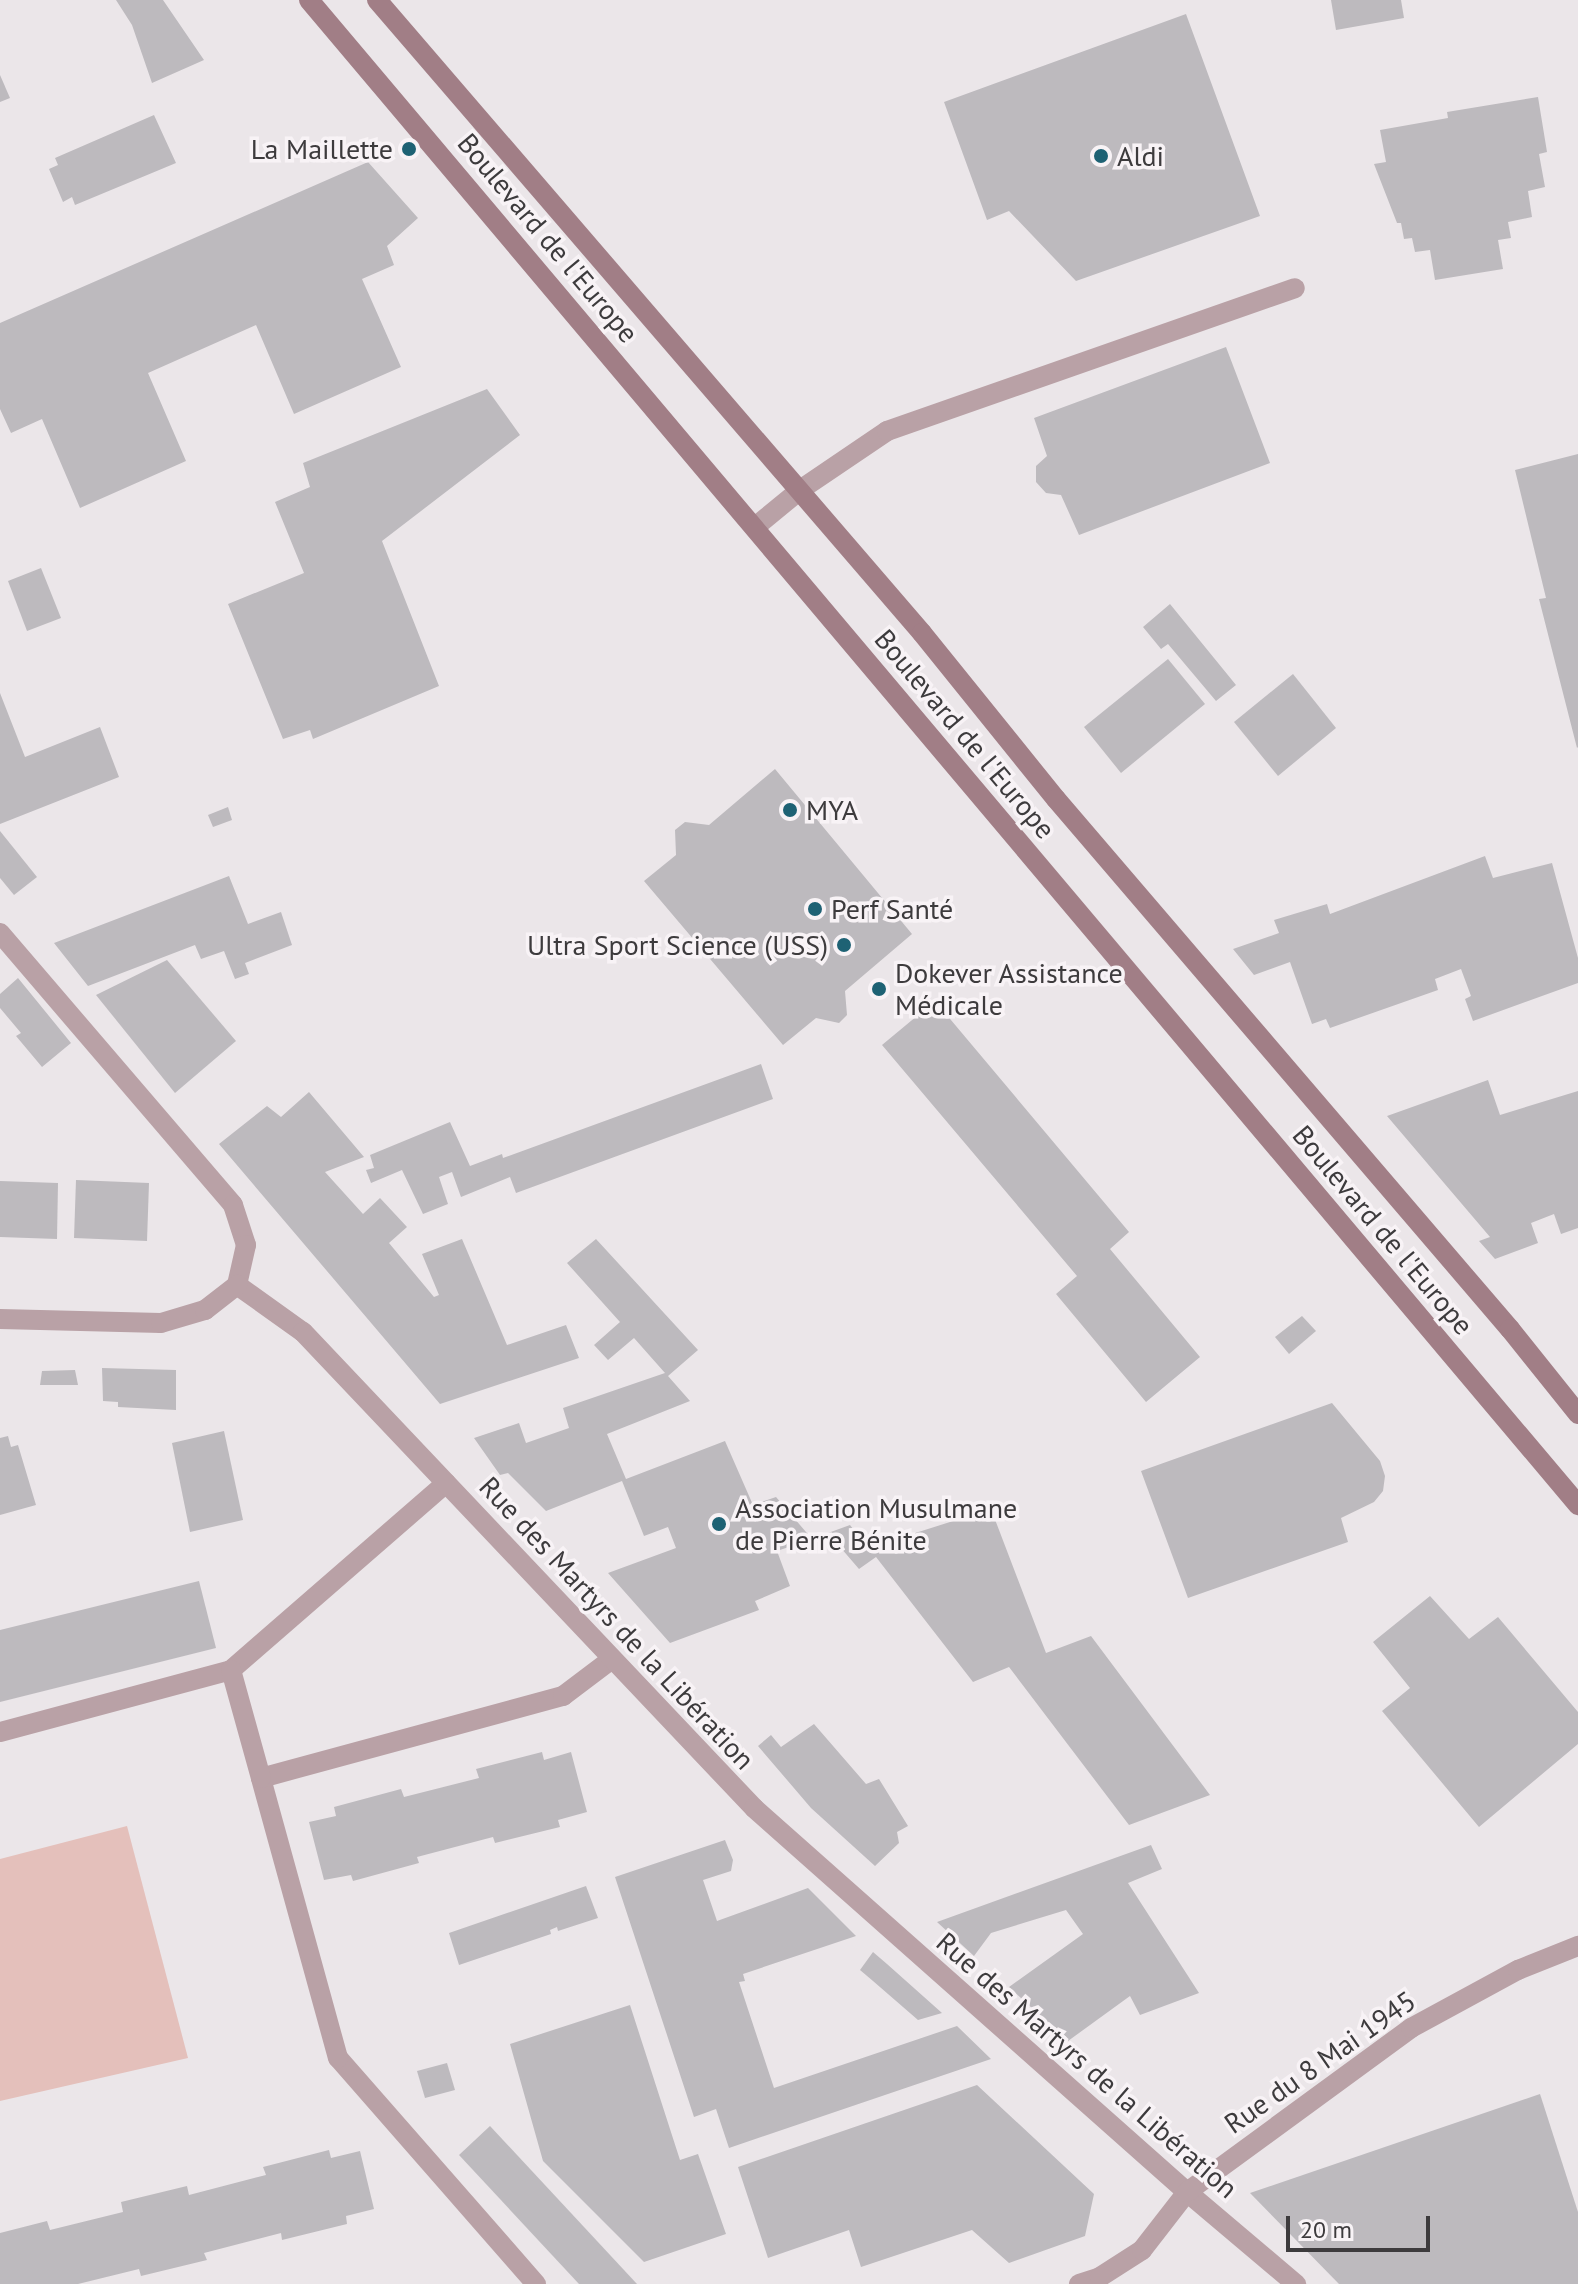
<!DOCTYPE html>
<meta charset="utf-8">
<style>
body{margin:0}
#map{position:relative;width:1578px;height:2284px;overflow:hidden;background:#ebe6e9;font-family:"PT Sans",sans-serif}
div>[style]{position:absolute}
.green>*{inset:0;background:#e4c0bb}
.building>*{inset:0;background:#bdbabe}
.lane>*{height:20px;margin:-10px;padding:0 10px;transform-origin:10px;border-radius:10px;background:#b9a1a6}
.street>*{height:20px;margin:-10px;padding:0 10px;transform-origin:10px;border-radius:10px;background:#b9a1a6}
.secondary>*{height:20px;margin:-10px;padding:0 10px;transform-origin:10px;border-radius:10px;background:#a17e86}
.dots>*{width:22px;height:22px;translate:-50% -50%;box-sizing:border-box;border:4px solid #f8f3f6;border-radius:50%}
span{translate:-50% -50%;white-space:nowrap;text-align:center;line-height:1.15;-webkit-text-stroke:7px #f8f3f6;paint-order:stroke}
.poi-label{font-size:28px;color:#3d3b3d}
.right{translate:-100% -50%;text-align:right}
.left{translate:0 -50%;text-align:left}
.street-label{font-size:28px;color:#3d3b3d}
.scale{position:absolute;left:1286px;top:2216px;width:144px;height:36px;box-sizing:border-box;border:4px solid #3d3b3d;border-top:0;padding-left:10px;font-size:24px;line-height:28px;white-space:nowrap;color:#3d3b3d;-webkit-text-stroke:6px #f8f3f6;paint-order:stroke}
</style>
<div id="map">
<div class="green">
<div style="clip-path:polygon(127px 1826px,188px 2058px,0 2101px,0 1859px)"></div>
</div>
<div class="building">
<div style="clip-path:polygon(116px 0,163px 0,204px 60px,152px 83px,132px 25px)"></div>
<div style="clip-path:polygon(1331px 0,1401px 0,1404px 18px,1336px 30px)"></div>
<div style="clip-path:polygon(1186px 14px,1260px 216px,1076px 281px,1009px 211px,987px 220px,944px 102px)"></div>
<div style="clip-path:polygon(0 75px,10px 98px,0 102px)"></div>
<div style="clip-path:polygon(1538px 97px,1547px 152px,1539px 154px,1545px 187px,1528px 191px,1532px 217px,1508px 222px,1511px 238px,1498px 240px,1503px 269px,1435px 280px,1430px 250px,1415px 252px,1412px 238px,1404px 239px,1401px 223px,1397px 223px,1374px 164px,1386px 162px,1380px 130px,1448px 118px,1447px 112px)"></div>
<div style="clip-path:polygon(154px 115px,176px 163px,75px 205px,72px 197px,63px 202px,49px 169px,58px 165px,55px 158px)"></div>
<div style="clip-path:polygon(368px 162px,418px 218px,387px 246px,394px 265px,362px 279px,401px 367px,294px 414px,256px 325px,148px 373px,186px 461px,80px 508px,42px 419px,11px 433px,0 409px,0 323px)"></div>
<div style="clip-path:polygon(1226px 347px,1270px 463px,1079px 535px,1061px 495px,1046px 493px,1036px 482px,1036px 466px,1047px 456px,1034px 418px)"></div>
<div style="clip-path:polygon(487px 389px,520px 435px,382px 541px,439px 686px,313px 739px,310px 730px,283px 739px,228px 604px,304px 573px,275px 502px,310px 487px,303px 463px)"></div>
<div style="clip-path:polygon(1578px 454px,1578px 747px,1577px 748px,1539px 599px,1546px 598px,1515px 470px)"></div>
<div style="clip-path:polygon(41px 568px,61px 618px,27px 631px,8px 581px)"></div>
<div style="clip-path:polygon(1170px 604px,1236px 685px,1216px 701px,1168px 644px,1161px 649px,1143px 627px)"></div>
<div style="clip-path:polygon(1168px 659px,1205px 704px,1121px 773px,1084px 727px)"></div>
<div style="clip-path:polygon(1293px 674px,1336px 728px,1278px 776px,1234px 722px)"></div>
<div style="clip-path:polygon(0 693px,25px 757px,100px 727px,119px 777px,0 824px)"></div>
<div style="clip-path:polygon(775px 769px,912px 934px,845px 991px,847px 1015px,839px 1023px,816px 1018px,783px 1045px,644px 881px,676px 855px,675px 830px,685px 822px,709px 825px)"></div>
<div style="clip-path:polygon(228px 807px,232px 820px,213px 827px,208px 815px)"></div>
<div style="clip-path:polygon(0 831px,37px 877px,14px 895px,0 878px)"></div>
<div style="clip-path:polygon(1485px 856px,1493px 878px,1552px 863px,1578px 958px,1578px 983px,1473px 1021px,1465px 999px,1471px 996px,1461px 969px,1435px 979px,1438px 990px,1330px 1028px,1326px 1019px,1312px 1024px,1290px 962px,1254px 975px,1233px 949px,1279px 933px,1274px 920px,1327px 904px,1330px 914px)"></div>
<div style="clip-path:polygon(229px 876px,248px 924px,281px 912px,292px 945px,245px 963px,249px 974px,235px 979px,224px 951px,201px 959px,195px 945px,88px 986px,54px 943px)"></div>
<div style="clip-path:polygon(167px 960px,236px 1041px,175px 1093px,96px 995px)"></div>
<div style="clip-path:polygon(18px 978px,71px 1043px,42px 1067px,16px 1036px,21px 1033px,0 1008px,0 994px)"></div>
<div style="clip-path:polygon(935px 1001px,1129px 1232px,1110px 1249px,1200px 1357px,1146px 1402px,1056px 1294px,1077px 1276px,882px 1045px)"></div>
<div style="clip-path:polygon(761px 1064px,773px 1099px,516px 1193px,510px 1177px,461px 1197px,452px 1172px,439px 1177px,448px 1204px,423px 1214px,402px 1170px,371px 1183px,366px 1170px,374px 1168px,370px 1155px,450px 1122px,470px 1166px,502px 1154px,503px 1158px)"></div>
<div style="clip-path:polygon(1488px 1080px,1500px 1115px,1578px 1091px,1578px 1228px,1561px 1234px,1554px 1214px,1531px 1223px,1538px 1243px,1495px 1259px,1479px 1241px,1490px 1237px,1387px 1116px)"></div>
<div style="clip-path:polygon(309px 1092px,364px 1157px,325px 1172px,363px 1214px,380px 1198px,407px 1227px,389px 1243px,434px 1297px,439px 1295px,422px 1254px,462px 1239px,507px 1345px,566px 1325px,579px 1358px,440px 1404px,219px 1144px,267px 1106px,281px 1117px)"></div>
<div style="clip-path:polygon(76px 1180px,149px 1183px,147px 1241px,74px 1238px)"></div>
<div style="clip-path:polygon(0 1181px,58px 1183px,57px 1239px,0 1237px)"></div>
<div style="clip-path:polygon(596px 1239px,698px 1350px,668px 1376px,690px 1401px,607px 1434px,626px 1479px,725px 1441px,753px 1505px,776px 1497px,812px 1539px,777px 1551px,790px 1586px,755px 1601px,759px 1610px,670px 1643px,608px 1573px,676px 1548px,668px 1527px,644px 1536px,622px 1481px,546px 1511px,508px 1473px,500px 1475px,474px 1438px,519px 1423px,526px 1443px,569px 1428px,563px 1408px,665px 1373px,634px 1338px,608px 1360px,594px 1345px,620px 1322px,567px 1263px)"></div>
<div style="clip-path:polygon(1302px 1316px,1316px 1331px,1289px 1354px,1275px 1337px)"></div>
<div style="clip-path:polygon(102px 1368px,176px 1370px,176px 1410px,118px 1407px,118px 1402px,103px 1401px)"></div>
<div style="clip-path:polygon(75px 1370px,78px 1385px,40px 1385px,42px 1371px)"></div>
<div style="clip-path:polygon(1332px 1403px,1380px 1461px,1385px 1476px,1383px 1491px,1374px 1502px,1341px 1518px,1348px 1542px,1188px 1598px,1141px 1471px)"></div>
<div style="clip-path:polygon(224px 1431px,243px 1520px,190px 1532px,172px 1443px)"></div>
<div style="clip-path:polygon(8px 1436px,11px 1447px,18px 1445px,36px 1505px,0 1515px,0 1438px)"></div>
<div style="clip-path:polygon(991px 1509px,1046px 1653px,1091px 1636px,1210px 1795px,1129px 1825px,1009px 1667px,973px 1682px,876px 1557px,859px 1569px,828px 1533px,850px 1525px,868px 1548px)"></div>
<div style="clip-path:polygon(199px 1581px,216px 1648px,0 1702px,0 1630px)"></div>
<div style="clip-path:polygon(1430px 1596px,1469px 1639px,1498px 1617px,1578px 1712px,1578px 1744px,1479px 1827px,1382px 1711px,1410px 1688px,1373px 1642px)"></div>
<div style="clip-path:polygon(814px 1724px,866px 1784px,879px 1779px,908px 1826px,897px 1832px,899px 1843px,875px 1866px,811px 1808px,758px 1746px,771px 1735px,781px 1747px)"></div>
<div style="clip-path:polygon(542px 1752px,544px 1760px,571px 1752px,587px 1812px,558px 1820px,560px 1827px,495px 1843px,493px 1837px,417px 1857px,419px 1863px,353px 1881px,351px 1875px,324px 1880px,309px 1822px,336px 1816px,334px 1807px,401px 1789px,404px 1797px,479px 1778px,476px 1769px)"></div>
<div style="clip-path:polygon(725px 1840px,733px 1860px,731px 1871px,703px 1880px,717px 1921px,808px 1888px,856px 1936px,743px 1974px,745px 1981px,739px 1982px,774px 2088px,957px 2026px,991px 2059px,729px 2148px,716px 2109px,694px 2117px,615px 1877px)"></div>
<div style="clip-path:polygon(1151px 1845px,1162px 1869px,1128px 1883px,1199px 1993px,1140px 2015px,1130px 1996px,1068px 2041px,1009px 1987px,1083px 1934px,1066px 1910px,991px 1933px,974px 1956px,937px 1922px)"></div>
<div style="clip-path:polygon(586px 1886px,598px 1918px,558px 1931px,557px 1927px,550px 1930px,551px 1934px,459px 1965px,449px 1933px)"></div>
<div style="clip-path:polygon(873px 1952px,887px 1964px,942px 2013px,918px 2020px,873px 1981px,860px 1970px)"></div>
<div style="clip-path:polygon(630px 2005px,680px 2160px,698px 2154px,726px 2234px,644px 2262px,543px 2161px,510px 2044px)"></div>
<div style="clip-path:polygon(447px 2063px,455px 2090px,425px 2098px,417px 2071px)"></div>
<div style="clip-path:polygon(977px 2085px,1094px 2194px,1085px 2236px,1009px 2263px,972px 2230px,861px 2267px,849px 2230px,768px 2258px,738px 2167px)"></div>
<div style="clip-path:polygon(1540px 2094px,1578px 2212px,1578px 2284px,1339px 2284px,1250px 2193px)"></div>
<div style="clip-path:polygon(490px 2126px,637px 2284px,579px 2284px,459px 2155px)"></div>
<div style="clip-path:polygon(329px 2150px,331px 2158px,360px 2151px,374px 2209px,346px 2216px,347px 2224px,282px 2240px,281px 2233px,204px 2253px,207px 2260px,141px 2276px,139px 2269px,78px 2284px,0 2284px,0 2233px,47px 2221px,50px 2230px,123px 2212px,121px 2202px,187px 2186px,189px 2195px,266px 2175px,263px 2167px)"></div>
</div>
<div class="lane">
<div style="left:755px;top:527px;width:58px;rotate:-39.4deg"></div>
<div style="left:800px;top:490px;width:105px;rotate:-34.1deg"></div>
<div style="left:887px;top:431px;width:432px;rotate:-19.3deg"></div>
<div style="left:0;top:1732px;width:239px;rotate:-15deg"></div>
<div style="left:231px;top:1670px;width:285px;rotate:-41deg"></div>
<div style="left:536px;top:2284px;width:300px;rotate:-131.2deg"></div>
<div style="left:338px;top:2058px;width:290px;rotate:-105.4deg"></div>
<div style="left:261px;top:1778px;width:313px;rotate:-15.2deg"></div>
<div style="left:563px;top:1696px;width:61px;rotate:-37.1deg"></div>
</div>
<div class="street">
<div style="left:0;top:933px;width:358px;rotate:49.4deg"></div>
<div style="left:233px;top:1205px;width:42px;rotate:72deg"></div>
<div style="left:246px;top:1245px;width:41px;rotate:102.7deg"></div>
<div style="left:237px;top:1285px;width:81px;rotate:35.5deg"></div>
<div style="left:303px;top:1332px;width:656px;rotate:46.54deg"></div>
<div style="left:754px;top:1808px;width:579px;rotate:41.57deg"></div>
<div style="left:1187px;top:2192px;width:143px;rotate:40.2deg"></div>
<div style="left:0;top:1319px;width:161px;rotate:1.4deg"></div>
<div style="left:161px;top:1323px;width:46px;rotate:-16.5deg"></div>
<div style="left:205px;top:1310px;width:41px;rotate:-38deg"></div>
<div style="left:231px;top:1670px;width:112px;rotate:74.5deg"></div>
<div style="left:1079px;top:2284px;width:22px;rotate:-18deg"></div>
<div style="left:1100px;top:2277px;width:50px;rotate:-32.7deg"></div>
<div style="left:1142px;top:2250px;width:73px;rotate:-52.2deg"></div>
<div style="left:1187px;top:2192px;width:278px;rotate:-36.2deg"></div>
<div style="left:1411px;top:2028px;width:122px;rotate:-28.5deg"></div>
<div style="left:1518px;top:1970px;width:65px;rotate:-21.8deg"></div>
</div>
<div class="secondary">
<div style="left:309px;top:0;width:1969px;rotate:49.86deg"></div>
<div style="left:377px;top:0;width:835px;rotate:49.27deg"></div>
<div style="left:922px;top:633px;width:213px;rotate:51.1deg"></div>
<div style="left:1056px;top:799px;width:698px;rotate:49.42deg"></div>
<div style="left:1510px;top:1329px;width:109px;rotate:51.3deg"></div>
</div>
<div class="dots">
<div style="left:409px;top:149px;background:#1e6274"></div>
<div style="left:1101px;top:156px;background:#1e6274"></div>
<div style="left:790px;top:810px;background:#1e6274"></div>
<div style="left:815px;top:909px;background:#1e6274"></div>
<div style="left:844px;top:945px;background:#1e6274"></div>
<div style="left:879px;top:989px;background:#1e6274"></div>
<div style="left:719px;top:1524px;background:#1e6274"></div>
</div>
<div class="poi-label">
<span class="right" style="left:393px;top:149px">La Maillette</span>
<span class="left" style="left:1117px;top:156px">Aldi</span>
<span class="left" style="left:806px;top:810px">MYA</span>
<span class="left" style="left:831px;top:909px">Perf Santé</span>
<span class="right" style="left:828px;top:945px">Ultra Sport Science (USS)</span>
<span class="left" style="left:895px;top:989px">Dokever Assistance<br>Médicale</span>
<span class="left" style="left:735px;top:1524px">Association Musulmane<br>de Pierre Bénite</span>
</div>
<div class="street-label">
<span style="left:548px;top:238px;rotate:50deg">Boulevard de l'Europe</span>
<span style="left:965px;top:734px;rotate:50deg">Boulevard de l'Europe</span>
<span style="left:1383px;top:1230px;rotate:50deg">Boulevard de l'Europe</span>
<span style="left:617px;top:1623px;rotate:47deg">Rue des Martyrs de la Libération</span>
<span style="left:1320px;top:2062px;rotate:-35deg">Rue du 8 Mai 1945</span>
<span style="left:1087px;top:2065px;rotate:41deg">Rue des Martyrs de la Libération</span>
</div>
<div class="scale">20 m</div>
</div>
